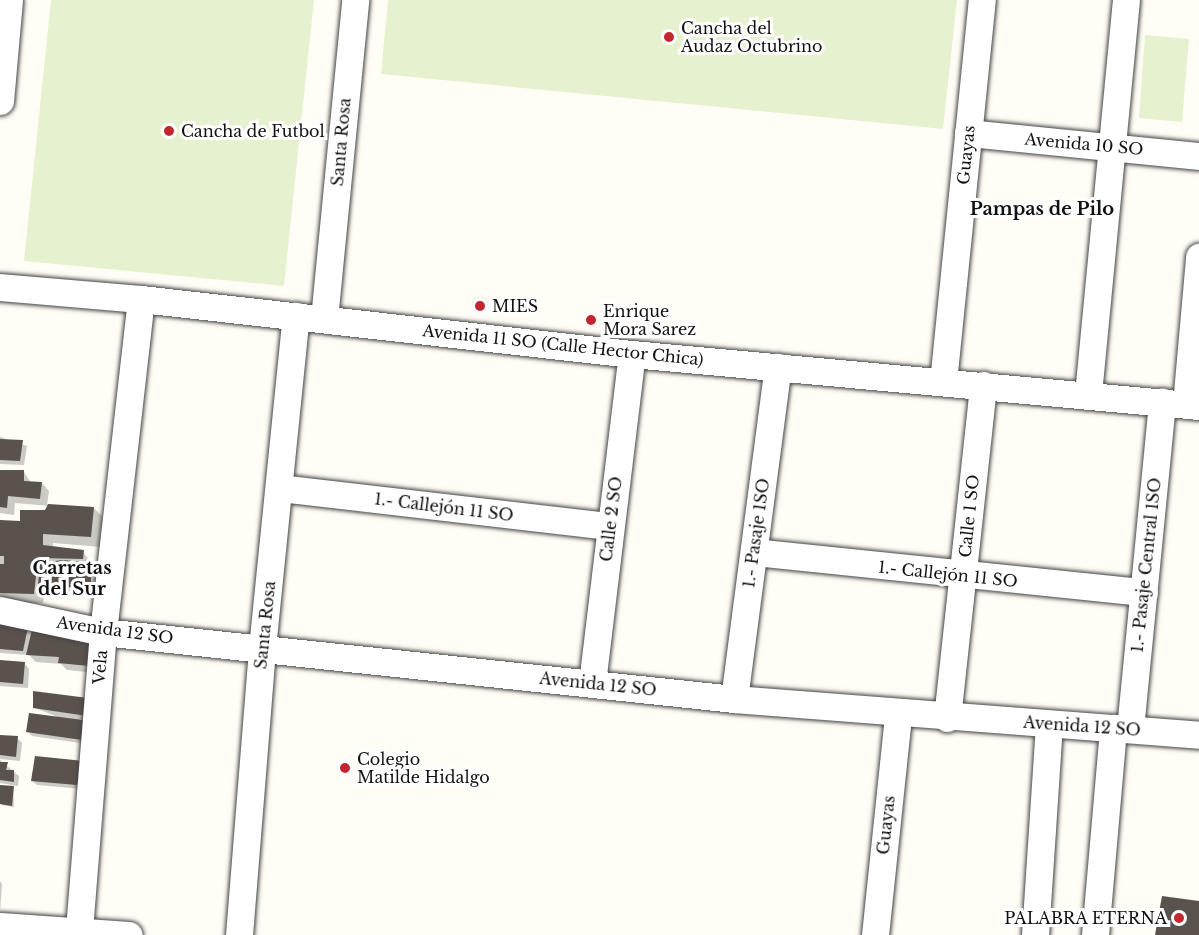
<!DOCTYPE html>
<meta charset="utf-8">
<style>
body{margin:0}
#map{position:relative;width:1199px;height:935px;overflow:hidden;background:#fffdf5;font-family:"Libre Baskerville",serif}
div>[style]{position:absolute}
.pitch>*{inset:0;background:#e6f2cf}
.shadow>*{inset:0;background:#0003}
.building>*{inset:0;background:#5a524d}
.roads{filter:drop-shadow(0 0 2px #444) drop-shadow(0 0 2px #444)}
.minor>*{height:27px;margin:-13.5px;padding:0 13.5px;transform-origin:13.5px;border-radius:13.5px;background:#fff}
.dots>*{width:16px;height:16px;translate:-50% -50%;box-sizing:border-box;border:3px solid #fff;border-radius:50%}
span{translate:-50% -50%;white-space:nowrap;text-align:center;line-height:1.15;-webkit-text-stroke:6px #fff;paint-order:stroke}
.poi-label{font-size:16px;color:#111}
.left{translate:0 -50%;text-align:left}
.right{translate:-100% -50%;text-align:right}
.street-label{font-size:16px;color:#111}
.neighbourhood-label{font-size:18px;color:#111;font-weight:700}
</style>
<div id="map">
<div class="pitch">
<div style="clip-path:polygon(51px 0,314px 0,284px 286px,24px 261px)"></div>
<div style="clip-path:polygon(388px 0,957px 0,943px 129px,381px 74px)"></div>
<div style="clip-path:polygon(1145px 35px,1189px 39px,1182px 122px,1139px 118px)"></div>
</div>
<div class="shadow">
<div style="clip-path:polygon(0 437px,27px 446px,24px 465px,0 464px)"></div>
<div style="clip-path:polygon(0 471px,24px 472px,31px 483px,42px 483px,49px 491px,47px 505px,94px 508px,104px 518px,101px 547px,53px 543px,53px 548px,83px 552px,93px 565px,101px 565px,95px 593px,45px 590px,43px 603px,0 603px,0 522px,21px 523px,46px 512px,49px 506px,15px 503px,14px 515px,0 513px)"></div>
<div style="clip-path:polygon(0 624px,28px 628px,33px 633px,95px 636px,96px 673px,67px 670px,61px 664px,36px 662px,29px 655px,0 653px)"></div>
<div style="clip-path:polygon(0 662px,25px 664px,29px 669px,28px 688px,0 686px)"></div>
<div style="clip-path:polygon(87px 699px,91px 720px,79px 719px,87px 726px,87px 744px,32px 736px,27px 731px,63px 719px,35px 708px)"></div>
<div style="clip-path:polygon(0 736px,17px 738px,22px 743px,20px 761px,0 759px)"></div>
<div style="clip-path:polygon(0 760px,19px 776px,18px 786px,0 783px)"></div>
<div style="clip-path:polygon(88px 767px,82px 789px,37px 785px,32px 781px)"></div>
<div style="clip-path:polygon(13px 788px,14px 807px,1px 805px,0 794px)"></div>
<div style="clip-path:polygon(0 881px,2px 884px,0 912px)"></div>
</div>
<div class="building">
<div style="clip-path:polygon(0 439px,23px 440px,20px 461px,0 460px)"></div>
<div style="clip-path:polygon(0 470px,24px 470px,24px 481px,42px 482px,40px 499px,8px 496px,7px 508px,0 507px)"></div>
<div style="clip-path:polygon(48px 504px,94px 507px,91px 537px,43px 534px,43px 545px,84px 550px,83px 559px,38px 558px,34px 594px,0 593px,0 564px,4px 564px,4px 556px,0 556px,0 520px,20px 521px,20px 510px,45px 510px)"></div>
<div style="clip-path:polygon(63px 560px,101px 564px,99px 577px,91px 577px,91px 589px,38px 585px,40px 563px)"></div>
<div style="clip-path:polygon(34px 621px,95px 635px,89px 666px,58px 663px,59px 657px,26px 655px)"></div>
<div style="clip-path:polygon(0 623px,28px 627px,23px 651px,0 649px)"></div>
<div style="clip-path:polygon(0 660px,25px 662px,23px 684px,0 682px)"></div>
<div style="clip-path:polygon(33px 691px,88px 698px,87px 716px,33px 708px)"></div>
<div style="clip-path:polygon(29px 713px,83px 720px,82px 740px,26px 732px)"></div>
<div style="clip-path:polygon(0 735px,18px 736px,16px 757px,0 755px)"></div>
<div style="clip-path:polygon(35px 756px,84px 761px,77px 785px,31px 781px)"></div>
<div style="clip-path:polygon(0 762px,8px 762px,6px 770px,14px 770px,14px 782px,0 780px)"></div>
<div style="clip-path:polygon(0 785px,14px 786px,12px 806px,0 804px)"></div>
<div style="clip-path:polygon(1162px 896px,1199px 901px,1199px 935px,1155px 935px)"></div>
</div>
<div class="roads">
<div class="minor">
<div style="left:0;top:101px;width:101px;rotate:-84.9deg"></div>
<div style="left:968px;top:133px;width:232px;rotate:5.7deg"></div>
<div style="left:0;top:287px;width:142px;rotate:4.9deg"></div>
<div style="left:141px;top:299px;width:494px;rotate:6.4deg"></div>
<div style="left:632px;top:354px;width:569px;rotate:5.24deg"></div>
<div style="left:324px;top:319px;width:321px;rotate:-84.4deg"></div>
<div style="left:943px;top:382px;width:384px;rotate:-84.2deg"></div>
<div style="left:1088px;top:394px;width:396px;rotate:-84.5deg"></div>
<div style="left:1186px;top:404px;width:148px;rotate:-84.9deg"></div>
<div style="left:279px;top:488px;width:332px;rotate:6.6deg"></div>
<div style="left:754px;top:552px;width:392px;rotate:5.9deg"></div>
<div style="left:0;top:610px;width:105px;rotate:12.1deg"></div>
<div style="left:103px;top:632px;width:635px;rotate:6.06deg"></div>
<div style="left:734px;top:699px;width:466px;rotate:4.4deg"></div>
<div style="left:592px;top:683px;width:331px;rotate:-83.1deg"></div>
<div style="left:734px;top:699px;width:335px;rotate:-82.5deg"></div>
<div style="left:947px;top:718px;width:335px;rotate:-83.8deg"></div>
<div style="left:1130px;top:729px;width:329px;rotate:-84.4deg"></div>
<div style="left:0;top:926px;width:129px;rotate:4deg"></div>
<div style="left:79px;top:930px;width:299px;rotate:-85.4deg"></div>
<div style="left:103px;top:632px;width:335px;rotate:-83.5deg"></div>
<div style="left:239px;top:935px;width:288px;rotate:-85.4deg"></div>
<div style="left:262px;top:648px;width:334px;rotate:-84.2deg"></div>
<div style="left:875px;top:935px;width:221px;rotate:-84deg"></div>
<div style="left:1035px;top:935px;width:211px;rotate:-86.2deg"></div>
<div style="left:1095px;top:935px;width:208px;rotate:-85deg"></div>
</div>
</div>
<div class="dots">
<div style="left:669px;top:37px;background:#c4262e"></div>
<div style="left:169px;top:131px;background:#c4262e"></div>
<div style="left:480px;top:306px;background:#c4262e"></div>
<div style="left:591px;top:320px;background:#c4262e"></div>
<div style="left:345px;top:768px;background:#c4262e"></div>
<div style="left:1179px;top:918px;background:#c4262e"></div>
</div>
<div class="poi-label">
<span class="left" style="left:681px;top:37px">Cancha del<br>Audaz Octubrino</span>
<span class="left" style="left:181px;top:131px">Cancha de Futbol</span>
<span class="left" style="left:492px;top:306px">MIES</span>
<span class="left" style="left:603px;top:320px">Enrique<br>Mora Sarez</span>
<span class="left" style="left:357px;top:768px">Colegio<br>Matilde Hidalgo</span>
<span class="right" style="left:1167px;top:918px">PALABRA ETERNA</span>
</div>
<div class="street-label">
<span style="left:341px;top:142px;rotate:-85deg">Santa Rosa</span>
<span style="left:1084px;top:144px;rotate:5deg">Avenida 10 SO</span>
<span style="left:966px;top:155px;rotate:-84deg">Guayas</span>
<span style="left:563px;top:345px;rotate:6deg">Avenida 11 SO (Calle Hector Chica)</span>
<span style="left:444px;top:507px;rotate:7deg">1.- Callejón 11 SO</span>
<span style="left:969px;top:516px;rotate:-84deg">Calle 1 SO</span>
<span style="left:611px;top:519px;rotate:-83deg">Calle 2 SO</span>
<span style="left:756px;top:533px;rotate:-82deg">1.- Pasaje 1SO</span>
<span style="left:1146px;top:565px;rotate:-84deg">1.- Pasaje Central 1SO</span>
<span style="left:948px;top:574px;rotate:6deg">1.- Callejón 11 SO</span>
<span style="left:265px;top:625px;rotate:-84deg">Santa Rosa</span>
<span style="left:115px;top:630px;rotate:8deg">Avenida 12 SO</span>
<span style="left:100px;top:667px;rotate:-85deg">Vela</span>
<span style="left:598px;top:684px;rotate:6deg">Avenida 12 SO</span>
<span style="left:1082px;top:726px;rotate:4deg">Avenida 12 SO</span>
<span style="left:886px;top:825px;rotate:-84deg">Guayas</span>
</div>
<div class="neighbourhood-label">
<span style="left:1042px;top:209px">Pampas de Pilo</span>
<span style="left:72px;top:579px">Carretas<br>del Sur</span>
</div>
</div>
